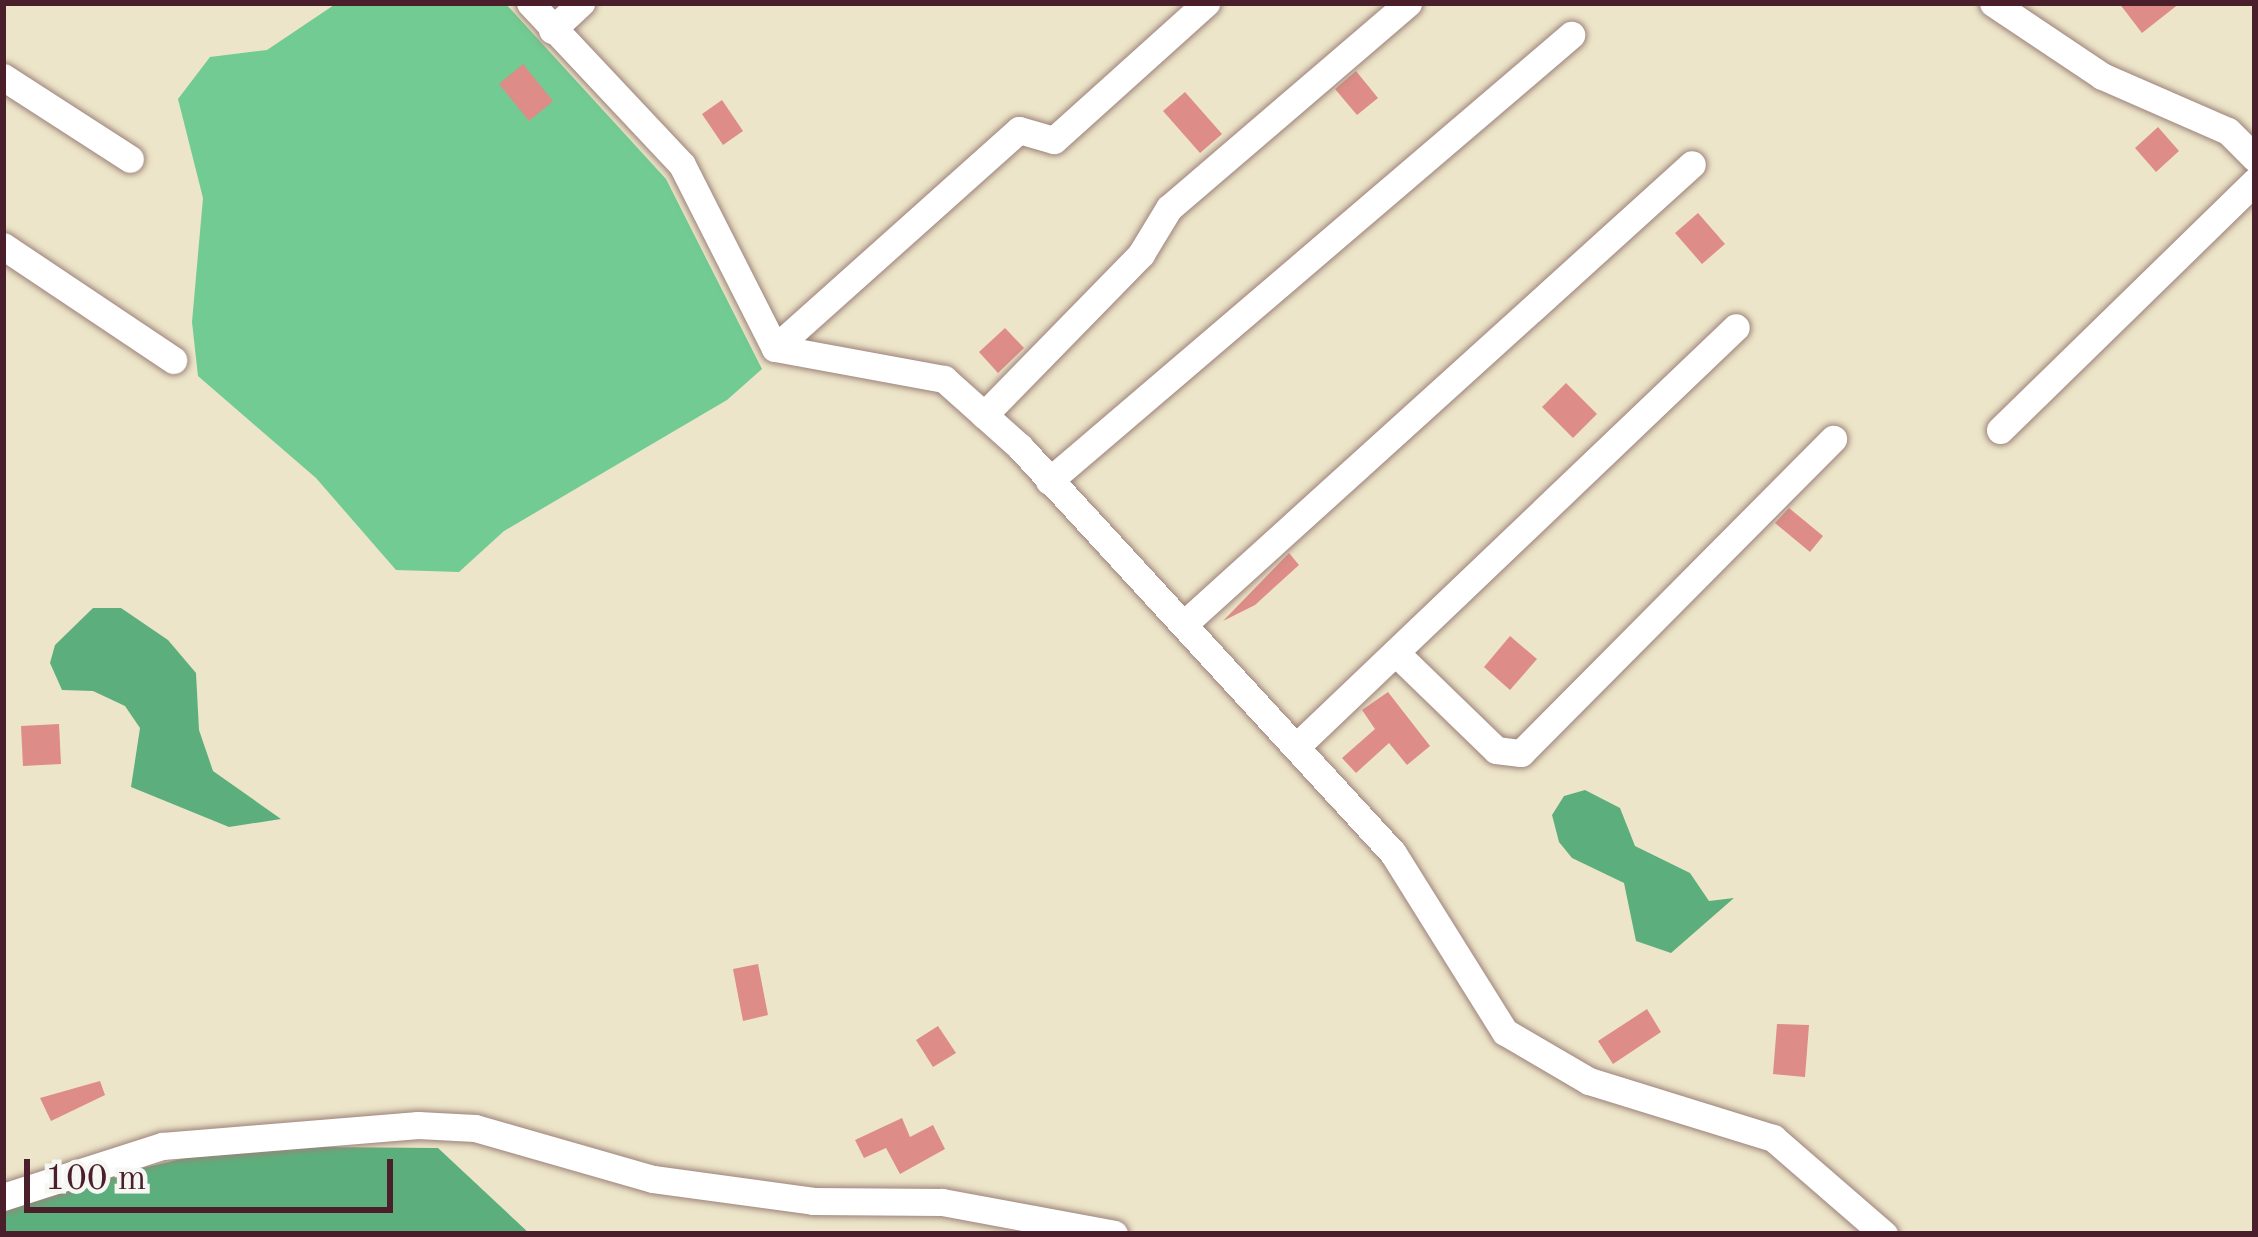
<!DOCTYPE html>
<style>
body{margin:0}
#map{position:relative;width:2258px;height:1237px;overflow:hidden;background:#ede5c9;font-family:"Old Standard TT",serif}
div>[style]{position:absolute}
.green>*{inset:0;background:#71cb92}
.forest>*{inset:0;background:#5caf7c}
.building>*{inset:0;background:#dd8c88}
.roads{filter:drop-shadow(0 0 3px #9c827a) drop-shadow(0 0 3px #9c827a)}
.minor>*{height:27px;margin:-13.5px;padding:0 13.5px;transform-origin:13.5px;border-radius:13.5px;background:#fff}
span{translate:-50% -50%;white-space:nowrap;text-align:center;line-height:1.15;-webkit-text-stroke:9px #f6f6f2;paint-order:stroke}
.frame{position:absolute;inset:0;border:6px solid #4a1f2b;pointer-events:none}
.scale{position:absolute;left:24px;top:1159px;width:369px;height:54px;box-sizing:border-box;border:6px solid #4a1f2b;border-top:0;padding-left:15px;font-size:36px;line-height:42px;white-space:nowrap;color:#4a1f2b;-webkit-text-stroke:9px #f6f6f2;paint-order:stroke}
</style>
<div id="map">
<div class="green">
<div style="clip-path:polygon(337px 3px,505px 3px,666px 179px,762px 369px,727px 400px,504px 531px,459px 572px,396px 570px,316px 478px,198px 376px,192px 322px,203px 198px,178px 99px,210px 57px,267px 50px)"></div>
</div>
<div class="forest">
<div style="clip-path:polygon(93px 608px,121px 608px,168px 640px,196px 673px,199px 730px,213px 771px,281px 819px,229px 827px,131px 787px,140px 728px,125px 706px,93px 691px,62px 690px,50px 663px,55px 645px)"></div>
<div style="clip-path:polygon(1585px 790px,1620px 808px,1635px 846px,1690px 873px,1709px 901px,1734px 898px,1671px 953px,1636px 941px,1624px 883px,1572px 858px,1559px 842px,1552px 815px,1564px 796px)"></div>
<div style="clip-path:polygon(323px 1147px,438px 1148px,530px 1234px,3px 1234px,3px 1209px,49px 1190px,215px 1151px)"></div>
</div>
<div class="building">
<div style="clip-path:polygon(2119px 3px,2180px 3px,2142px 33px)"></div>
<div style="clip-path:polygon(523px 64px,553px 101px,529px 121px,499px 84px)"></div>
<div style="clip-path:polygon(1356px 71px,1378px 98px,1357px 115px,1335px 89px)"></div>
<div style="clip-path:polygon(1185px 92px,1222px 134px,1200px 153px,1163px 111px)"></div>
<div style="clip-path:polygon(722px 100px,743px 131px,723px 145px,702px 114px)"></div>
<div style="clip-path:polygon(2158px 127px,2179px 151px,2156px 172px,2135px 148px)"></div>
<div style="clip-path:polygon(1698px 213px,1725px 244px,1702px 264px,1675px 233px)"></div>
<div style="clip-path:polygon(1005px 328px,1024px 348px,998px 373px,979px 352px)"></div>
<div style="clip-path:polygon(1566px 383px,1597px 414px,1573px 438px,1542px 407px)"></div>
<div style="clip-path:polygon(1789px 508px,1823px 536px,1810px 552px,1775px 523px)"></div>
<div style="clip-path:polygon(1289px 553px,1299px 565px,1255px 605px,1223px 621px)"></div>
<div style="clip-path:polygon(1510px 636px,1537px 659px,1510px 690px,1484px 667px)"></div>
<div style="clip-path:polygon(1388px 692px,1430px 746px,1407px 765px,1389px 743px,1356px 773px,1342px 758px,1375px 729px,1362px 710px)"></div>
<div style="clip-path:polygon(59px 724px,61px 764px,23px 766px,21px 726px)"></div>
<div style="clip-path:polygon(758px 964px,768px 1015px,743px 1021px,733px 969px)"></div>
<div style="clip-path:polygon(1647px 1009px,1661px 1032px,1613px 1064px,1598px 1041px)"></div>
<div style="clip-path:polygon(1777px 1024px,1809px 1025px,1805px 1077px,1773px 1074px)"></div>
<div style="clip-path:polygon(938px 1026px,956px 1053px,933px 1067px,916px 1040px)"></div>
<div style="clip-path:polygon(100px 1081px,105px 1095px,51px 1121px,40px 1098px)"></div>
<div style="clip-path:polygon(902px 1118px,910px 1137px,933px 1125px,945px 1149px,900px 1174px,886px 1148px,864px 1158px,855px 1140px)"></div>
</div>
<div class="roads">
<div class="minor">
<div style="left:530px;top:3px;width:222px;rotate:46.8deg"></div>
<div style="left:682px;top:165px;width:205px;rotate:63.1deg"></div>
<div style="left:775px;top:348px;width:172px;rotate:10.4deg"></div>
<div style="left:944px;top:379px;width:102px;rotate:41.8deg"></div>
<div style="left:1020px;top:447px;width:551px;rotate:47.43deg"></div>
<div style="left:1393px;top:853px;width:211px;rotate:58deg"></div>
<div style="left:1505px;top:1032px;width:97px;rotate:30.3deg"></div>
<div style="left:1589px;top:1081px;width:193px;rotate:17.2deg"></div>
<div style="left:1773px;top:1138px;width:147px;rotate:40.9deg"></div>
<div style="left:1993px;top:3px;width:131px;rotate:33.8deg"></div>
<div style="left:2102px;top:76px;width:137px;rotate:23.6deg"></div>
<div style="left:2228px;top:131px;width:38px;rotate:45deg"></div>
<div style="left:552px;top:30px;width:40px;rotate:-43deg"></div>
<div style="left:3px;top:77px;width:151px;rotate:32.8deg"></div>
<div style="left:3px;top:246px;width:205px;rotate:33.8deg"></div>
<div style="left:775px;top:348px;width:327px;rotate:-41.8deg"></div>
<div style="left:1019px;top:130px;width:36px;rotate:16deg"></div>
<div style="left:1054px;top:140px;width:205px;rotate:-42deg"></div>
<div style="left:984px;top:415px;width:225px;rotate:-45.7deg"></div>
<div style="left:1141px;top:254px;width:54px;rotate:-58.7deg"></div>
<div style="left:1169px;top:208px;width:315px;rotate:-40.6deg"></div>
<div style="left:2000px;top:430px;width:356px;rotate:-44.3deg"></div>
<div style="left:1049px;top:481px;width:687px;rotate:-40.51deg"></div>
<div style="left:1184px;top:624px;width:685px;rotate:-42.16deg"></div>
<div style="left:1397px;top:654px;width:138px;rotate:44.1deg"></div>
<div style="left:1496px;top:750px;width:25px;rotate:7deg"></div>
<div style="left:1521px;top:753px;width:443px;rotate:-45.2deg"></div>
<div style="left:1298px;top:745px;width:605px;rotate:-43.66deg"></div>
<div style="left:3px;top:1197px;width:167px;rotate:-17.8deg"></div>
<div style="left:162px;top:1146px;width:257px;rotate:-4.7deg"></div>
<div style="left:418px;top:1125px;width:57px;rotate:3deg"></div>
<div style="left:475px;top:1128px;width:185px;rotate:16deg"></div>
<div style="left:653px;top:1179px;width:162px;rotate:7.8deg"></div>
<div style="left:813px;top:1201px;width:129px;rotate:0.4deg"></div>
<div style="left:942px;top:1202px;width:175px;rotate:10.5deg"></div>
</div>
</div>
<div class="frame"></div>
<div class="scale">100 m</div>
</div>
